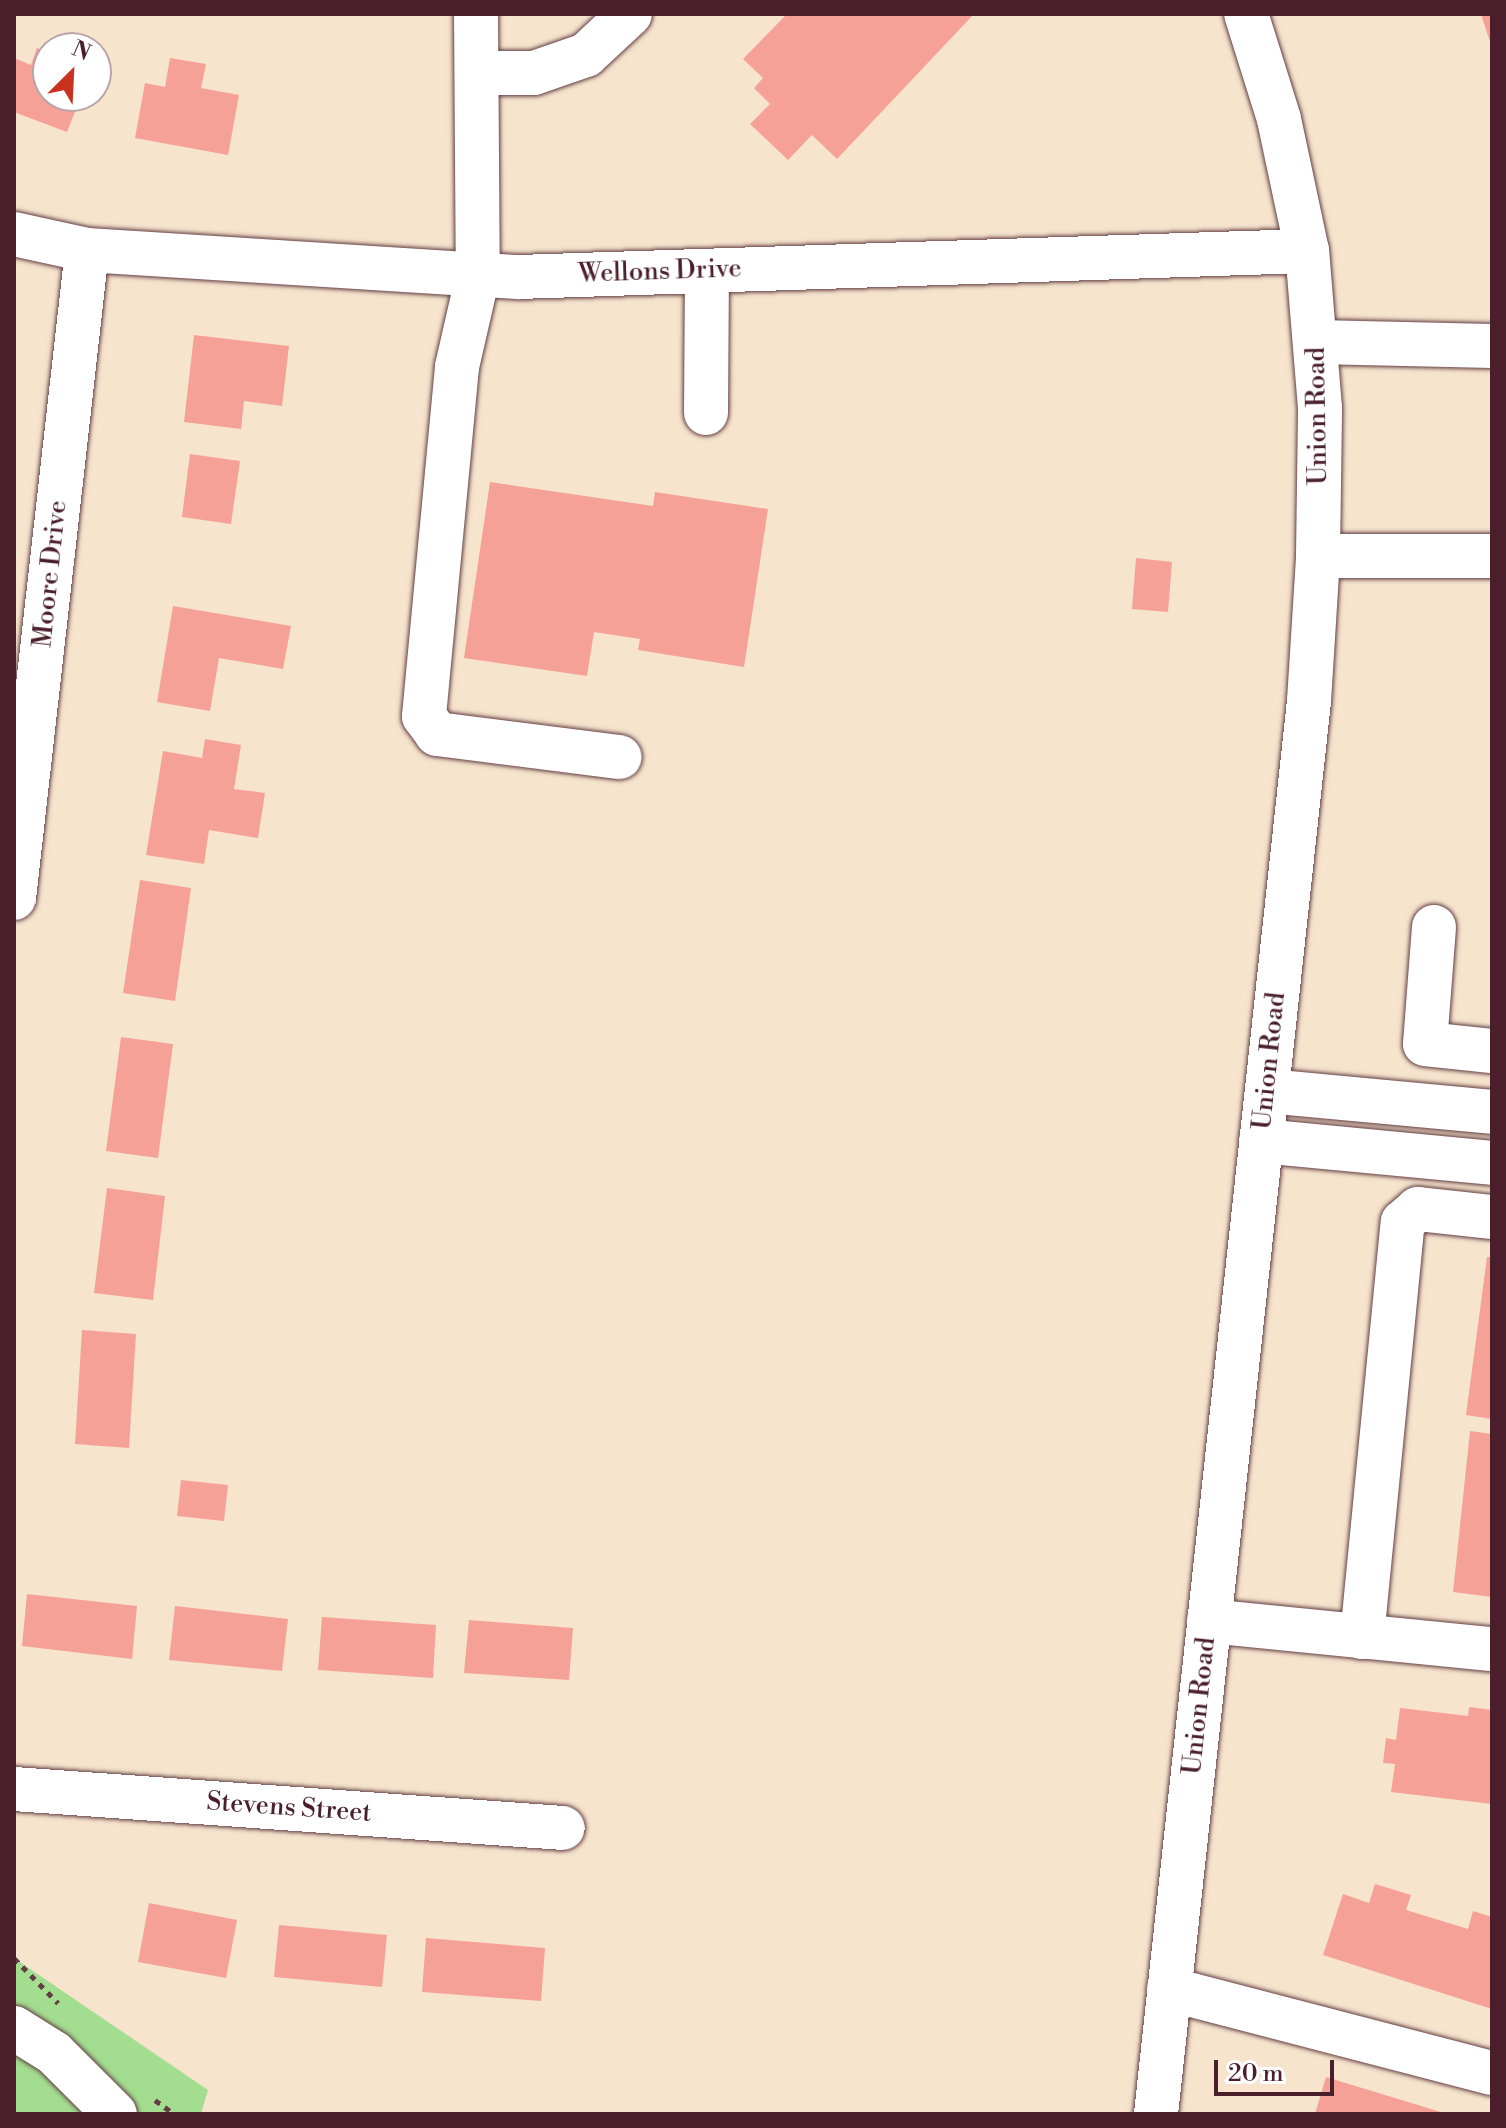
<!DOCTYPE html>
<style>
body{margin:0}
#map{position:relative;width:1506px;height:2128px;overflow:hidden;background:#f6e4cd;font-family:"Libre Bodoni",serif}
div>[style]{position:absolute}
.green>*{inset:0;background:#a3dd90}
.building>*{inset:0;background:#f6a197}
.path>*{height:5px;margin-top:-2.5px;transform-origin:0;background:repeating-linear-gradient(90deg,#643d43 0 6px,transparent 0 12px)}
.roads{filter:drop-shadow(0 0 2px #643d43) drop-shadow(0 0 2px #643d43)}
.minor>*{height:44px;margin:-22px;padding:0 22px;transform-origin:22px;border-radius:22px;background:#fff}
.major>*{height:44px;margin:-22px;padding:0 22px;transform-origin:22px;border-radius:22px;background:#fff}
span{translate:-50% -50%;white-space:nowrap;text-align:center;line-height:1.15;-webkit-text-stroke:6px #fff;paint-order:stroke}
.street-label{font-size:26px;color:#4a1f2b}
.frame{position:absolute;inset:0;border:16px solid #4a1f2b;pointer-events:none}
.north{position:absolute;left:32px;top:32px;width:80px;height:80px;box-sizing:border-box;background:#fff;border:2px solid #b7a5aa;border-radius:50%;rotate:24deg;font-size:22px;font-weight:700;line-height:32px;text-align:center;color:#4a1f2b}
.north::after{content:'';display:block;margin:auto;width:28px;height:36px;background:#c8321e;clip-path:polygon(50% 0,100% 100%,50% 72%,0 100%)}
.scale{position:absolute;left:1214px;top:2060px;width:120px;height:36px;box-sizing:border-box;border:4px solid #4a1f2b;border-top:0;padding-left:10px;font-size:24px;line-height:28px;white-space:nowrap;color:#4a1f2b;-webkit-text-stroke:6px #fff;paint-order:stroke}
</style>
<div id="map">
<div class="green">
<div style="clip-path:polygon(14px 1958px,208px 2090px,201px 2114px,14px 2114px)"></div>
</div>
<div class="building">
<div style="clip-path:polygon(787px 14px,974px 14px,837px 159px,812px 135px,788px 160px,750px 124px,770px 104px,754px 88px,763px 78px,743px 59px)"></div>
<div style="clip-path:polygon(1481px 14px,1492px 14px,1492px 45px,1491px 45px)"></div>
<div style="clip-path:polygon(37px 48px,48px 52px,48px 96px,81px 96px,67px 132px,14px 112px,14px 58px,31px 65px)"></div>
<div style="clip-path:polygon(170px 58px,206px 64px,201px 88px,239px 95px,228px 155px,135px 138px,145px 83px,165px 87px)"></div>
<div style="clip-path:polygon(194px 335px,289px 346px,282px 406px,244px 401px,241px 429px,184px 422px)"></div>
<div style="clip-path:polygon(190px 454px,240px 461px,231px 524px,182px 517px)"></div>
<div style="clip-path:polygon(490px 482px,653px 506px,655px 492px,768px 509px,744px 667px,638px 650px,640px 639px,594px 632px,587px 676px,464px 658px)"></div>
<div style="clip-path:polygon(1136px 558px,1172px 562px,1168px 612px,1132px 609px)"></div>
<div style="clip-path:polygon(173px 606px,291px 626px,283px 669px,219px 658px,210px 711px,157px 702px)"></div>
<div style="clip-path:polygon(205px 739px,241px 745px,234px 789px,265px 793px,258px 838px,209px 830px,204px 864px,146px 855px,163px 751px,202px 758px)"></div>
<div style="clip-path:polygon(140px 880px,191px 888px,175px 1001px,123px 993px)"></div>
<div style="clip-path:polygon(121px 1037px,173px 1044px,158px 1158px,106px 1151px)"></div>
<div style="clip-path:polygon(107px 1188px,165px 1196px,153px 1300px,94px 1293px)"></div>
<div style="clip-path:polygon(1487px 1257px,1492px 1257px,1492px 1419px,1466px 1415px)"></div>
<div style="clip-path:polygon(82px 1330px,136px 1334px,129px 1448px,75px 1444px)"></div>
<div style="clip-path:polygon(1470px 1431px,1492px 1434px,1492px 1597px,1453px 1592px)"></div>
<div style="clip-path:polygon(181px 1480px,228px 1485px,224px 1521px,177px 1516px)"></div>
<div style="clip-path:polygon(27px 1594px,137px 1606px,132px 1659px,22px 1646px)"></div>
<div style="clip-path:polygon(175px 1606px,288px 1619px,282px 1671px,169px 1660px)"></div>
<div style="clip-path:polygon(322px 1617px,436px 1625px,433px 1678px,318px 1670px)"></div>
<div style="clip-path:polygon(469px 1620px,573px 1628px,569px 1680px,464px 1673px)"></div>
<div style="clip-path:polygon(1469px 1707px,1492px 1710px,1492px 1804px,1391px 1792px,1395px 1764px,1383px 1763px,1386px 1738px,1396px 1740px,1400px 1708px,1468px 1716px)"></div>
<div style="clip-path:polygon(1375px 1884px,1411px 1895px,1406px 1910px,1468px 1929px,1473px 1911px,1492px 1917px,1492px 2009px,1323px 1955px,1343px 1894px,1369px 1903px)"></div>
<div style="clip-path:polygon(149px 1903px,237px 1920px,226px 1978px,138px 1962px)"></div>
<div style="clip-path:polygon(279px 1925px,387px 1935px,382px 1987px,274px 1977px)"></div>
<div style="clip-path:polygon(426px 1938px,545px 1948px,541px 2001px,422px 1992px)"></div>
<div style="clip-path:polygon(1326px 2077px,1444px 2113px,1444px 2114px,1315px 2114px)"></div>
</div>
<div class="path">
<div style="left:14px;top:1958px;width:63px;rotate:45.6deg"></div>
<div style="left:155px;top:2100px;width:24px;rotate:36deg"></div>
</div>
<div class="roads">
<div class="minor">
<div style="left:476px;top:14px;width:261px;rotate:89.6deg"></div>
<div style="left:478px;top:275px;width:94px;rotate:102.9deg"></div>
<div style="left:457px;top:367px;width:351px;rotate:95.4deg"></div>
<div style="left:424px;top:716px;width:22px;rotate:54deg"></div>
<div style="left:437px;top:734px;width:184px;rotate:7.2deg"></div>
<div style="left:477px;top:73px;width:57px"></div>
<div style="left:534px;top:73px;width:55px;rotate:-19.1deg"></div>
<div style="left:586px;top:55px;width:60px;rotate:-43deg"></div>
<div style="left:14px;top:234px;width:75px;rotate:12.4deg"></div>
<div style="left:87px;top:250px;width:432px;rotate:3.6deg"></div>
<div style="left:518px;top:277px;width:789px;rotate:-1.89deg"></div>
<div style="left:1317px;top:342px;width:175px;rotate:1.3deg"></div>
<div style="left:706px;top:413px;width:142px;rotate:-89.6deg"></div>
<div style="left:1318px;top:556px;width:174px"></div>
<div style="left:14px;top:898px;width:652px;rotate:-83.57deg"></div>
<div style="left:1434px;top:927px;width:117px;rotate:94.4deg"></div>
<div style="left:1425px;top:1044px;width:67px;rotate:6deg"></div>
<div style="left:1267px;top:1091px;width:226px;rotate:5.3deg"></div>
<div style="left:1261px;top:1141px;width:232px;rotate:5.4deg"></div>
<div style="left:1209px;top:1621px;width:284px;rotate:5.7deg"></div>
<div style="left:1362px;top:1637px;width:417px;rotate:-84.4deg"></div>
<div style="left:1403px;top:1222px;width:20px;rotate:-41deg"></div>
<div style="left:1418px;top:1209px;width:74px;rotate:6.2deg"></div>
<div style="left:14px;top:1789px;width:550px;rotate:4.06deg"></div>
<div style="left:1169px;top:1989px;width:334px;rotate:14.6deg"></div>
<div style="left:14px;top:2028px;width:47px;rotate:32deg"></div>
<div style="left:54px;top:2053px;width:86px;rotate:45deg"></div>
</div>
<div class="major">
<div style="left:1156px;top:2114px;width:1421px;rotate:-83.82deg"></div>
<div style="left:1309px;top:701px;width:145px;rotate:-86.4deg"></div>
<div style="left:1318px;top:556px;width:148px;rotate:-89.2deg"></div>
<div style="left:1320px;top:408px;width:158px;rotate:-94.7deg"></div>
<div style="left:1307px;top:251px;width:135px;rotate:-102deg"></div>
<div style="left:1279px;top:119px;width:110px;rotate:-107.4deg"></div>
</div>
</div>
<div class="street-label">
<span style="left:660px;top:272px;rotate:-2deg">Wellons Drive</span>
<span style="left:1318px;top:416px;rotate:-91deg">Union Road</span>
<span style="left:51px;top:574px;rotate:-84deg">Moore Drive</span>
<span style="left:1270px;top:1061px;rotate:-84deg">Union Road</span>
<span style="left:1200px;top:1706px;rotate:-84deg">Union Road</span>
<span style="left:289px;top:1808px;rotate:4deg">Stevens Street</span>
</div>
<div class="frame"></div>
<div class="north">N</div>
<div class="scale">20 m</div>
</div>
